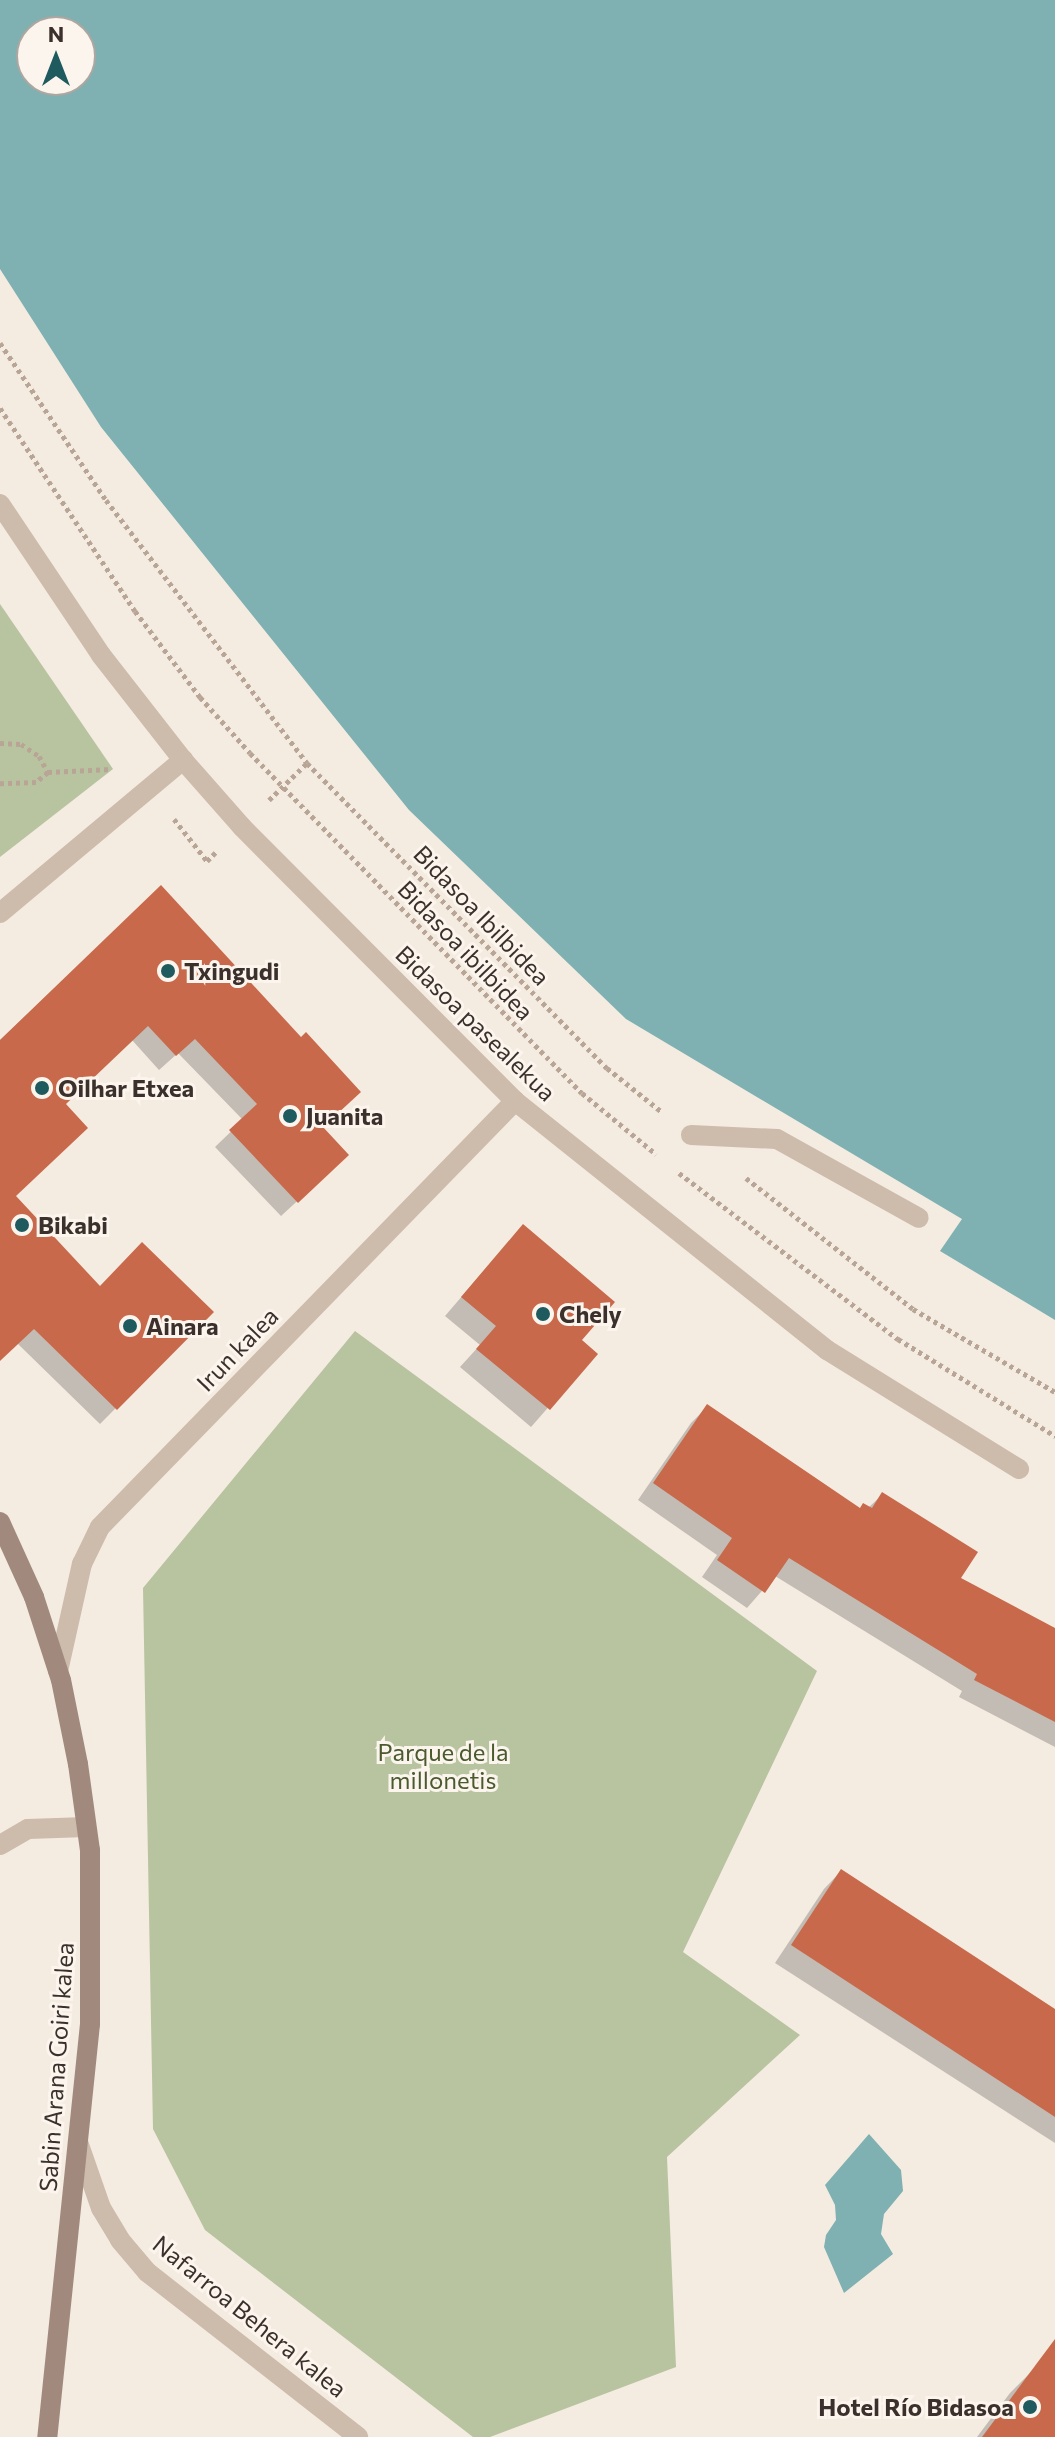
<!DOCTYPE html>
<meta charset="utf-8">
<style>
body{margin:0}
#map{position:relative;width:1055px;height:2437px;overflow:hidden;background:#f4ebe1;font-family:Commissioner,sans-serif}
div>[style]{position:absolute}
.green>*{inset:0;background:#b8c4a0}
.water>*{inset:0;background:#7fb0b2}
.shadow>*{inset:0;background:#0003}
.building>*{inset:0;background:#c8694b}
.path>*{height:5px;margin-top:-2.5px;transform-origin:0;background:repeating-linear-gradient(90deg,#b9a596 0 4px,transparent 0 8px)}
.lane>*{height:20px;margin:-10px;padding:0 10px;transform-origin:10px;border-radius:10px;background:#cdbbac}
.street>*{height:20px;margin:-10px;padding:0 10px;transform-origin:10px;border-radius:10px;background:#cdbbac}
.secondary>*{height:20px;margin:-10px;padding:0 10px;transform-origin:10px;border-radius:10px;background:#a18a7d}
.dots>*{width:22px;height:22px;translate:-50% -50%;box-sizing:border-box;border:4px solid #fbf5ee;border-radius:50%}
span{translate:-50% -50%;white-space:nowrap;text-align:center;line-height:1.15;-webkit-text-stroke:6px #fbf5ee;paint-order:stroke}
.street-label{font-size:24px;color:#3b302b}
.poi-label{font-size:24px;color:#3b302b;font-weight:700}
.left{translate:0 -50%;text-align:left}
.right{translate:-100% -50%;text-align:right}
.park-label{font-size:24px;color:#4a5a2e}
.north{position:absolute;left:16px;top:16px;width:80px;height:80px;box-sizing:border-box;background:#fbf5ee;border:2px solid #aea6a0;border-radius:50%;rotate:0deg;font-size:22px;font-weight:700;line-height:32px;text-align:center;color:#3b302b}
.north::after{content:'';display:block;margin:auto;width:28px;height:36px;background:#1f5a5e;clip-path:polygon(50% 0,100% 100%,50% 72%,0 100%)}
</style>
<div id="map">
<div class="green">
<div style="clip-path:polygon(0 604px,113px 769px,0 857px)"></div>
<div style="clip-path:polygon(355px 1331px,817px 1671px,683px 1952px,800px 2035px,667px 2157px,676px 2367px,490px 2437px,473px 2437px,205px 2230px,153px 2129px,143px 1588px)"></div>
</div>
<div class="water">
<div style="clip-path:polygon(evenodd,0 0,1055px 0,1055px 1320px,940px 1251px,962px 1219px,626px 1019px,409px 810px,101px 427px,0 269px,0 0,80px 32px,80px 80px,32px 80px,32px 32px,80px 32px)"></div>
<div style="clip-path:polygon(869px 2134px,901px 2170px,903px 2191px,884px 2214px,881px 2234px,893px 2254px,844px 2293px,824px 2247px,826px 2235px,836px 2220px,835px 2205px,825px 2185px)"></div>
</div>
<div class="shadow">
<div style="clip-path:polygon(161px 888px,321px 1127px,331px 1170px,281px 1216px,215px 1147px,243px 1120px,178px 1053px,159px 1070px,132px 1040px,64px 1105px,13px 1196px,99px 1288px,211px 1312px,100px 1424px,17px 1343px,0 1355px,0 1040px)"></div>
<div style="clip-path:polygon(506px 1245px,579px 1341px,595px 1354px,531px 1427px,460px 1367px,480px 1345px,445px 1316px)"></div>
<div style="clip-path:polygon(708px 1406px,859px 1510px,868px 1508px,882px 1495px,958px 1579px,1055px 1630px,1055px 1747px,959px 1697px,962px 1691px,775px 1576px,747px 1608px,702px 1577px,717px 1555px,638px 1500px,691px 1423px)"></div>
<div style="clip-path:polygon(841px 1871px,1055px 2012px,1055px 2143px,775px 1963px,824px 1889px)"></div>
<div style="clip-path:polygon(1036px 2367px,1055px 2380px,1055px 2437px,977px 2437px,1010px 2393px)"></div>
</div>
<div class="building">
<div style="clip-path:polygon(161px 885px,301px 1037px,306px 1032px,361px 1092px,323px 1127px,349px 1155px,298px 1203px,229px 1130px,257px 1104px,195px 1039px,176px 1056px,148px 1026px,66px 1104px,88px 1128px,16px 1196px,100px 1286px,142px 1242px,214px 1312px,117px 1410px,34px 1329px,0 1361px,0 1040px)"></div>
<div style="clip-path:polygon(523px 1224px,615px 1302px,582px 1340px,598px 1354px,550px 1410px,476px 1349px,496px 1326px,461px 1297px)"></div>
<div style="clip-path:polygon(707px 1404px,860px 1508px,863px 1503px,872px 1508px,882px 1492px,978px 1552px,961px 1578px,1055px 1628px,1055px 1722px,974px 1680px,977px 1674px,789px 1558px,765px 1593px,717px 1560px,732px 1538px,653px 1483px)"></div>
<div style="clip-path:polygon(841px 1869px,1055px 2009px,1055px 2117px,791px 1945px)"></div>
<div style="clip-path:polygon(1055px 2339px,1055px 2437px,982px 2437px)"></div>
</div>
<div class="path">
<div style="left:0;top:343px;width:189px;rotate:56deg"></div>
<div style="left:106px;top:500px;width:331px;rotate:52.6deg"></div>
<div style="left:307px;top:763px;width:428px;rotate:45.5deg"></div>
<div style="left:607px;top:1068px;width:70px;rotate:38.7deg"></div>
<div style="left:0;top:408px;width:244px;rotate:56.4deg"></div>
<div style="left:135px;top:611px;width:108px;rotate:52.9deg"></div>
<div style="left:200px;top:697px;width:75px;rotate:48.2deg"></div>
<div style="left:250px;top:753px;width:475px;rotate:45.7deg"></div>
<div style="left:582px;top:1093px;width:96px;rotate:39.5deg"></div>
<div style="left:0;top:743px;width:21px;rotate:3deg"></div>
<div style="left:21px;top:744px;width:22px;rotate:34deg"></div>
<div style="left:39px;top:756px;width:18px;rotate:61deg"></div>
<div style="left:48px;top:772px;width:16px;rotate:140deg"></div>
<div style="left:36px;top:782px;width:36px;rotate:178deg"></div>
<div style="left:48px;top:772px;width:63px;rotate:-2.7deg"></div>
<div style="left:269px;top:800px;width:53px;rotate:-44.2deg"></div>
<div style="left:174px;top:819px;width:53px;rotate:51.8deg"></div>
<div style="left:207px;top:861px;width:13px;rotate:-45deg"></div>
<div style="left:679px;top:1173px;width:275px;rotate:37.2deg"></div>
<div style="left:898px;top:1339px;width:185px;rotate:31.7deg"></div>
<div style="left:746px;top:1178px;width:212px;rotate:38.1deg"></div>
<div style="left:913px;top:1309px;width:164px;rotate:30.3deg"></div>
</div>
<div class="lane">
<div style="left:691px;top:1135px;width:86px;rotate:2.7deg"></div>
<div style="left:777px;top:1139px;width:162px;rotate:29.1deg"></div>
</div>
<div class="street">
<div style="left:0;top:504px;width:182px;rotate:56.2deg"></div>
<div style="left:101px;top:655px;width:133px;rotate:52deg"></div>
<div style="left:183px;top:760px;width:89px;rotate:48.6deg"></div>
<div style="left:242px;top:827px;width:387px;rotate:45.1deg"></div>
<div style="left:515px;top:1101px;width:399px;rotate:38.6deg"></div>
<div style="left:827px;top:1350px;width:226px;rotate:31.8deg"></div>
<div style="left:0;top:913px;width:239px;rotate:-39.9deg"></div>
<div style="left:58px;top:1671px;width:110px;rotate:-77.4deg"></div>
<div style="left:82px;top:1564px;width:41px;rotate:-64.1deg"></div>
<div style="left:100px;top:1527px;width:595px;rotate:-45.75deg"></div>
<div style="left:0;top:1845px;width:32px;rotate:-30deg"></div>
<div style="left:28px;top:1829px;width:58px;rotate:-2deg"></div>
<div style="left:78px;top:2142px;width:70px;rotate:70.8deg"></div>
<div style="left:101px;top:2208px;width:37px;rotate:59deg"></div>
<div style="left:120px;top:2240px;width:42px;rotate:49.8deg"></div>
<div style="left:147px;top:2272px;width:268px;rotate:38deg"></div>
</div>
<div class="secondary">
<div style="left:0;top:1522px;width:82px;rotate:65.6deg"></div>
<div style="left:34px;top:1597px;width:87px;rotate:72deg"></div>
<div style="left:61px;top:1680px;width:86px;rotate:78.6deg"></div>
<div style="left:78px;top:1764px;width:87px;rotate:82.1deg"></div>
<div style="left:90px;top:1850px;width:174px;rotate:90deg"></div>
<div style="left:90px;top:2024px;width:415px;rotate:95.9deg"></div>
</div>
<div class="dots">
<div style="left:168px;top:971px;background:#1f5a5e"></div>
<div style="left:42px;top:1088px;background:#1f5a5e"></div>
<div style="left:290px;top:1116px;background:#1f5a5e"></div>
<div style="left:22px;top:1225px;background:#1f5a5e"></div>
<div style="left:543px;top:1314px;background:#1f5a5e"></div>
<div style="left:130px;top:1326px;background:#1f5a5e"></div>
<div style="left:1030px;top:2407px;background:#1f5a5e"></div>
</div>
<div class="street-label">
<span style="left:482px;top:915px;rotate:46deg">Bidasoa Ibilbidea</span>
<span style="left:466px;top:950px;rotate:46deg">Bidasoa ibilbidea</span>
<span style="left:476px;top:1023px;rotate:44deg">Bidasoa pasealekua</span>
<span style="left:237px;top:1349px;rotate:-46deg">Irun kalea</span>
<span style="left:56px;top:2067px;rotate:-86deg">Sabin Arana Goiri kalea</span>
<span style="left:250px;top:2316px;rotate:39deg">Nafarroa Behera kalea</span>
</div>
<div class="poi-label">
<span class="left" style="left:184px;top:971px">Txingudi</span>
<span class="left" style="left:58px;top:1088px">Oilhar Etxea</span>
<span class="left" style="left:306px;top:1116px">Juanita</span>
<span class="left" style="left:38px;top:1225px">Bikabi</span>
<span class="left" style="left:559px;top:1314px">Chely</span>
<span class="left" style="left:146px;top:1326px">Ainara</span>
<span class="right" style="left:1014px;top:2407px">Hotel Río Bidasoa</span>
</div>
<div class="park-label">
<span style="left:443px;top:1766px">Parque de la<br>millonetis</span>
</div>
<div class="north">N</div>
</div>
